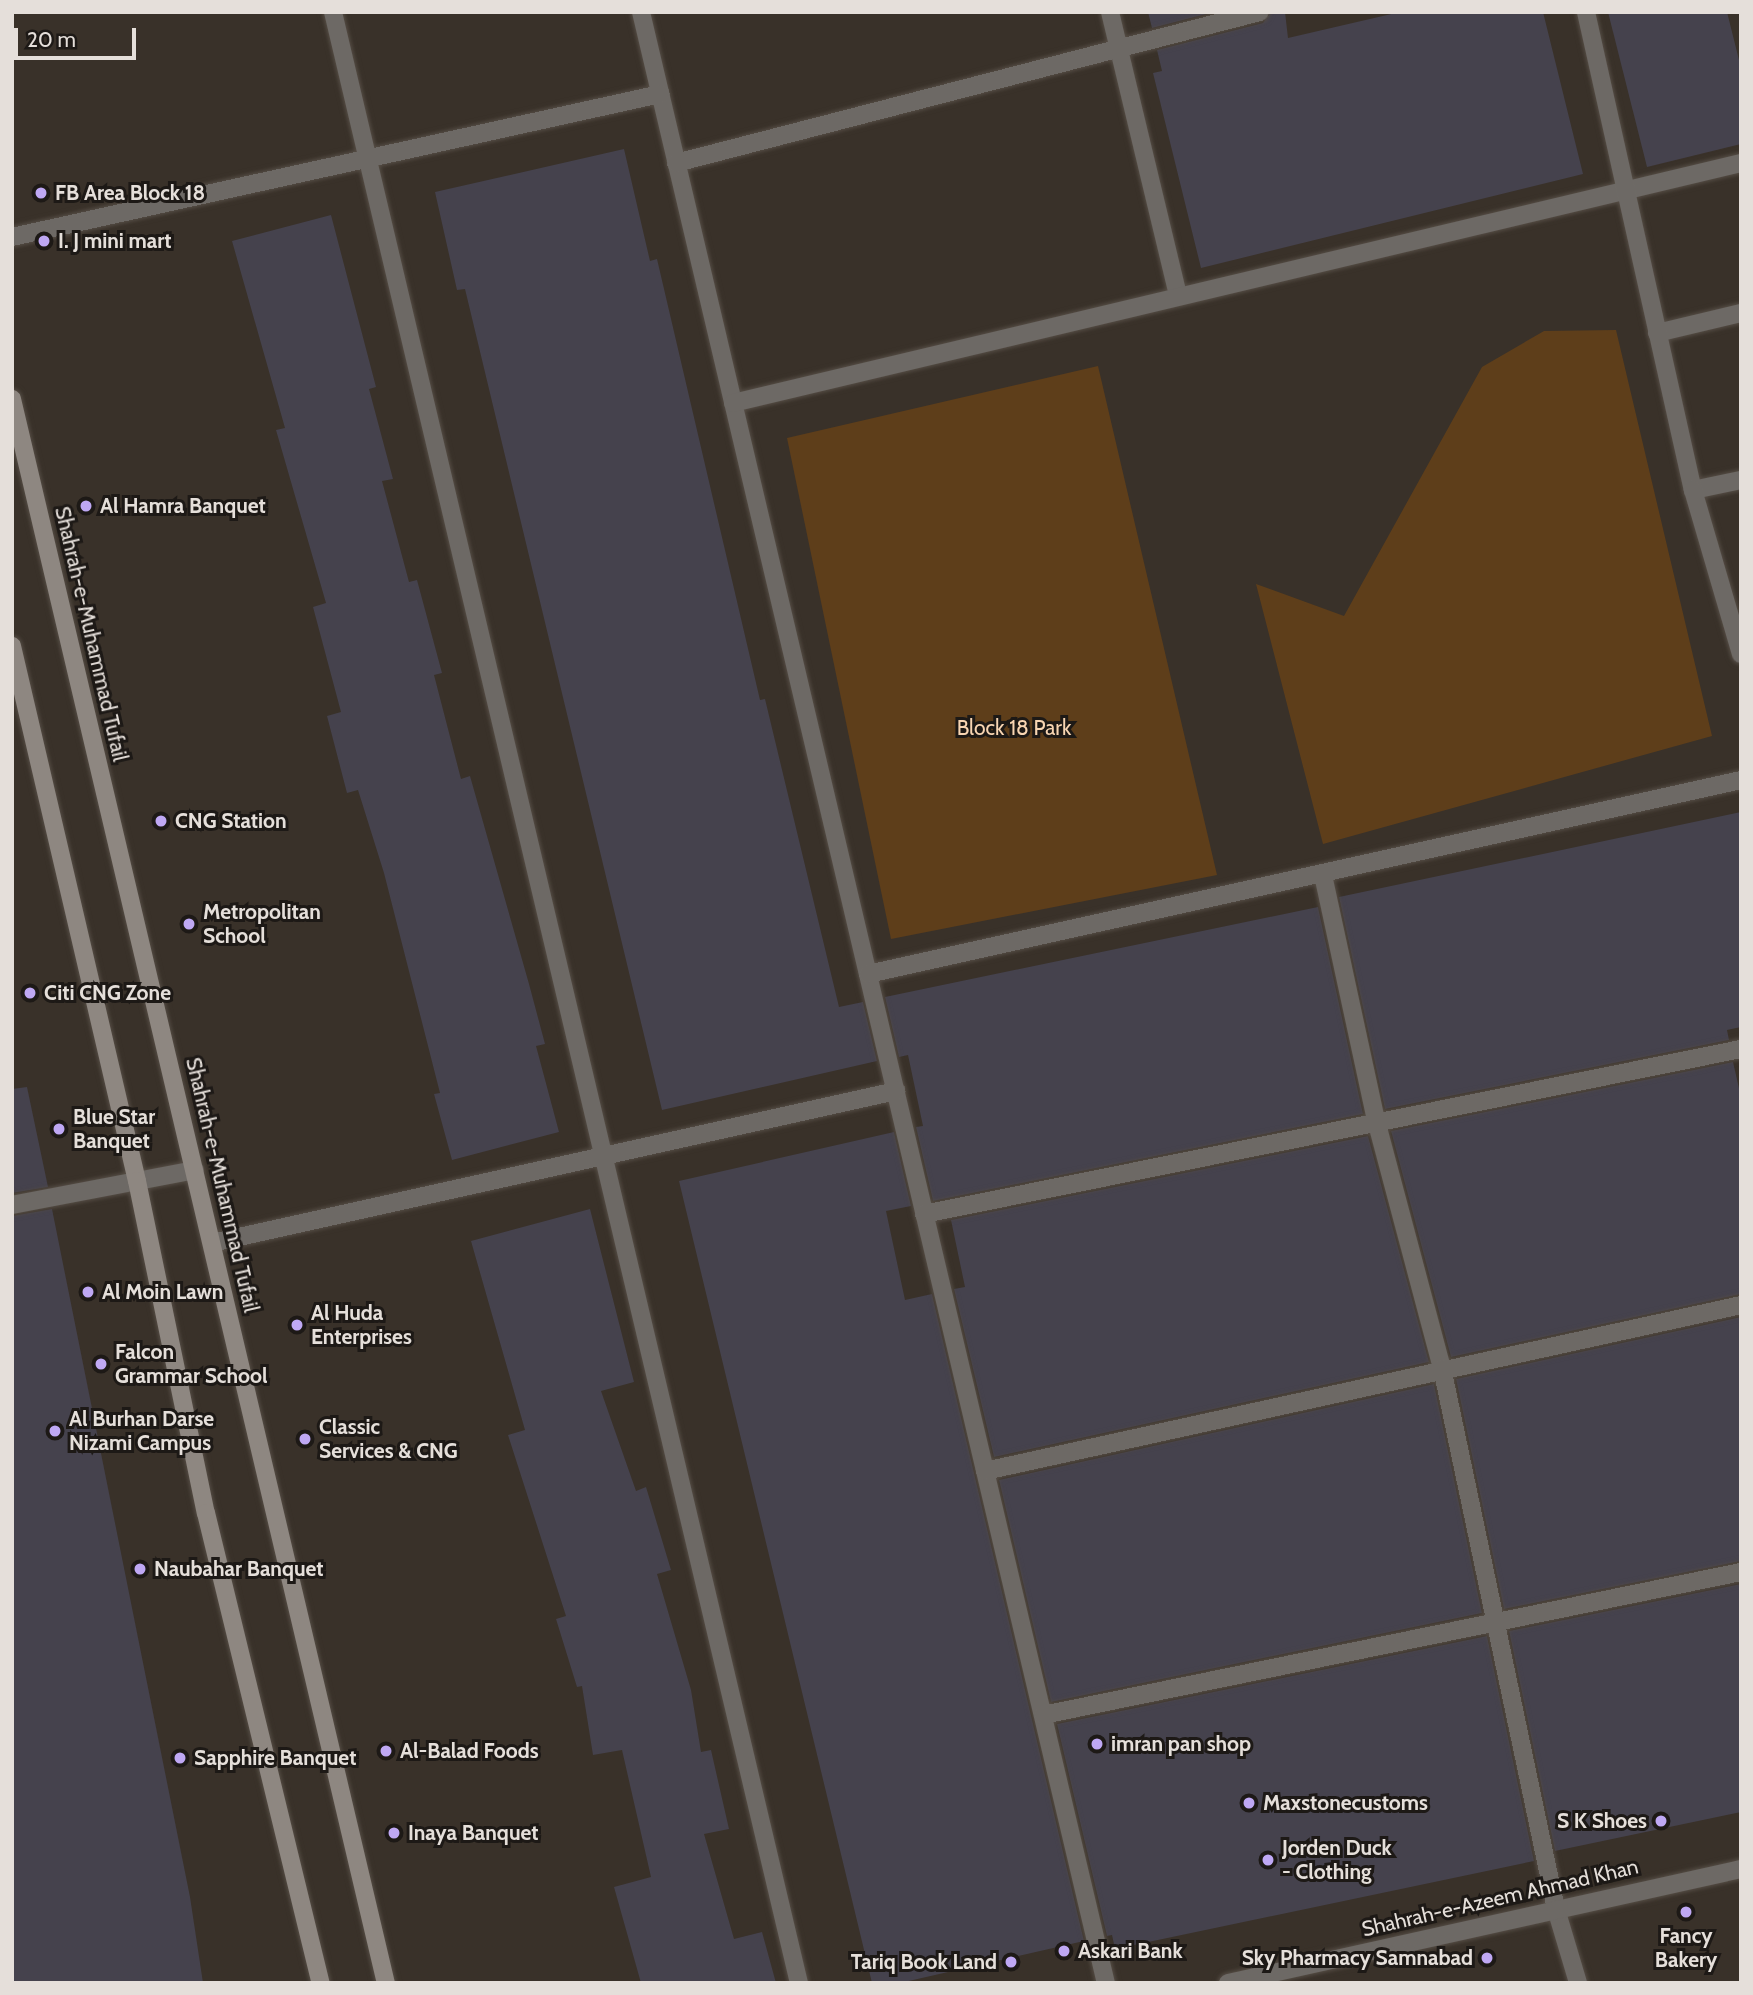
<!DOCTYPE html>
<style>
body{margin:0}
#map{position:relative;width:1753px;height:1995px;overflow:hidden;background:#393129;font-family:Cabin,sans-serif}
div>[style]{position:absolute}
.green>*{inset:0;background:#5e3e1a}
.building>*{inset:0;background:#45424d}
.roads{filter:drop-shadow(0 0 2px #554d45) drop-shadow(0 0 2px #554d45)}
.minor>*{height:18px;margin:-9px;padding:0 9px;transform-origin:9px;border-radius:9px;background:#6d6965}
.tertiary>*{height:18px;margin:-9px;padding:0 9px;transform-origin:9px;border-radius:9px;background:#6d6965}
.secondary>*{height:18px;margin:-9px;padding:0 9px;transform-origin:9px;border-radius:9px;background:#8e8781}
.dots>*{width:19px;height:19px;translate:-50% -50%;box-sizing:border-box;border:4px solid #1d1916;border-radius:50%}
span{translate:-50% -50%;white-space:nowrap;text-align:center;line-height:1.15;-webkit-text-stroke:6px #1d1916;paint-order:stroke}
.poi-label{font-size:21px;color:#e5dfda;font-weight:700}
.left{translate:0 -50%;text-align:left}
.right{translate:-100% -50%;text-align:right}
.street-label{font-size:21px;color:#e5dfda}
.park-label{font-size:21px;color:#f8d5b2}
.frame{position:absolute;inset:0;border:14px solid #e5dfda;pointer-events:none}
.scale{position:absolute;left:14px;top:28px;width:122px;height:32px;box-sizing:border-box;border:4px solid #e5dfda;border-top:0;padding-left:9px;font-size:21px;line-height:24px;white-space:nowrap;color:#e5dfda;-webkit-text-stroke:5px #1d1916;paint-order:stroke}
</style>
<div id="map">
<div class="green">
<div style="clip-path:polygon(1616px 330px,1712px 736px,1323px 844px,1256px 584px,1344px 616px,1482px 367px,1544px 331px)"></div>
<div style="clip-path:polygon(1098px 366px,1217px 875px,891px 939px,787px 438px)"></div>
</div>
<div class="building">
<div style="clip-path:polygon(1148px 12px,1214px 12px,1152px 28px)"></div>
<div style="clip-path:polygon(1271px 12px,1285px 12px,1288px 38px,1400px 12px,1543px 12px,1583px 174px,1201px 268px,1153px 73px,1162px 71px,1157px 50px,1263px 23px)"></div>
<div style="clip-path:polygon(1608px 12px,1727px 12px,1741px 68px,1741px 144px,1647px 167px)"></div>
<div style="clip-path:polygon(624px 149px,650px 261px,657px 259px,760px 700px,765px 699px,839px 1007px,863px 1002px,877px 1061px,662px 1110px,465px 289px,457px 290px,435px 192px)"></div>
<div style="clip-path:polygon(331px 215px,376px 387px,369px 389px,393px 479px,382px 481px,409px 582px,417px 580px,442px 673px,434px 675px,461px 779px,470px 776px,529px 984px,545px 1044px,536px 1046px,559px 1132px,452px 1160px,434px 1094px,440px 1093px,384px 873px,358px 790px,347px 793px,327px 716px,341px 712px,313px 607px,326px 603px,276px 430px,285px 428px,232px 241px)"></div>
<div style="clip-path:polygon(1741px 812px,1741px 1027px,1727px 1030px,1729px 1040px,1385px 1109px,1339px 897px)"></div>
<div style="clip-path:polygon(1318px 907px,1363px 1114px,933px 1201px,916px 1127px,923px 1126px,908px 1055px,899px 1057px,885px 997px)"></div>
<div style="clip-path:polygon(1733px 1062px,1741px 1097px,1741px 1294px,1451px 1357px,1391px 1131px)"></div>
<div style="clip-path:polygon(27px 1087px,48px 1187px,12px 1193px,12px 1089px)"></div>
<div style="clip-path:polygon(894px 1132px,911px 1206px,886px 1211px,905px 1300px,932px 1294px,1084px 1941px,900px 1983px,872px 1983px,679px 1181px)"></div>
<div style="clip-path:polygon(1368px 1136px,1429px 1362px,994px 1457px,954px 1289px,965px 1287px,951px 1220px)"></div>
<div style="clip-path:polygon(52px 1209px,190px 1897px,203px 1983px,12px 1983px,12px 1216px)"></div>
<div style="clip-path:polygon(590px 1209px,634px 1382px,601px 1391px,636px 1491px,646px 1487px,671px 1570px,657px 1574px,691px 1690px,701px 1752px,711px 1750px,729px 1829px,704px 1834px,734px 1939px,762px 1932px,776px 1983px,641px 1983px,614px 1887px,651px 1877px,622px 1750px,593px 1755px,582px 1686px,577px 1687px,556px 1619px,566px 1616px,508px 1435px,525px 1430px,471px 1241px)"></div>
<div style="clip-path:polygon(1741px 1317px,1741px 1561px,1504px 1609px,1456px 1379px)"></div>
<div style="clip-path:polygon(1434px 1384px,1482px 1613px,1051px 1702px,999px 1480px)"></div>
<div style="clip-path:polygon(1741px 1584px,1741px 1812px,1555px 1851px,1509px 1631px)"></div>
<div style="clip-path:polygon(1487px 1636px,1534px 1861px,1115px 1949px,1112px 1935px,1107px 1936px,1057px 1724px)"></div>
</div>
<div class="roads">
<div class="minor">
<div style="left:333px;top:12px;width:2025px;rotate:76.7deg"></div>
<div style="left:641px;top:12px;width:2025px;rotate:76.73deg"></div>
<div style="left:1110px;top:12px;width:292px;rotate:76.5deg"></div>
<div style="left:676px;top:163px;width:603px;rotate:-14.5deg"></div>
<div style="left:12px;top:237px;width:664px;rotate:-12.44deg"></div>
<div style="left:1657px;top:333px;width:86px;rotate:-13.4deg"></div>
<div style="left:733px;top:403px;width:1036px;rotate:-13.39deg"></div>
<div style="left:1693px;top:490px;width:49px;rotate:-11.8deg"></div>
<div style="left:1323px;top:875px;width:255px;rotate:77.8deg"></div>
<div style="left:1377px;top:1124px;width:253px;rotate:75.1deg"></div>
<div style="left:1442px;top:1368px;width:553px;rotate:78.1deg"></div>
<div style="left:1556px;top:1909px;width:77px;rotate:73.4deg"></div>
<div style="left:868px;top:974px;width:894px;rotate:-12.53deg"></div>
<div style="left:12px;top:1205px;width:186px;rotate:-10.8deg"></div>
<div style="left:924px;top:1214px;width:833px;rotate:-11.42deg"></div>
<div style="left:212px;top:1243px;width:701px;rotate:-12.53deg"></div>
<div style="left:985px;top:1471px;width:774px;rotate:-12.38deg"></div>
<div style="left:1043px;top:1715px;width:712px;rotate:-11.58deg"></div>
</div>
<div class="tertiary">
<div style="left:1586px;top:12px;width:490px;rotate:77.4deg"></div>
<div style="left:1693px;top:490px;width:171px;rotate:73.7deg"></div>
<div style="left:1228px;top:1983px;width:526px;rotate:-12.53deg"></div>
</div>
<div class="secondary">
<div style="left:12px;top:399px;width:1628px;rotate:76.72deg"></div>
<div style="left:12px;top:646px;width:549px;rotate:76.85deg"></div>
<div style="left:137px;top:1181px;width:339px;rotate:78.3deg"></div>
<div style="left:206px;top:1513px;width:484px;rotate:76.3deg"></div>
</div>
</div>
<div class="dots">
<div style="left:41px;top:193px;background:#bfa8f4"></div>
<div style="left:44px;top:241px;background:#bfa8f4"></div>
<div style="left:86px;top:506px;background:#bfa8f4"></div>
<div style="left:161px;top:821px;background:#bfa8f4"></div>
<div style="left:189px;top:924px;background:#bfa8f4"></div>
<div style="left:30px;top:993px;background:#bfa8f4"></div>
<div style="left:59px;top:1129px;background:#bfa8f4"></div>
<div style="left:88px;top:1292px;background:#bfa8f4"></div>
<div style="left:297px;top:1325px;background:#bfa8f4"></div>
<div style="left:101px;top:1364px;background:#bfa8f4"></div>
<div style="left:55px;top:1431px;background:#bfa8f4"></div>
<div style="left:305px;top:1439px;background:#bfa8f4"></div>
<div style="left:140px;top:1569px;background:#bfa8f4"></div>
<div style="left:1097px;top:1744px;background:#bfa8f4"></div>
<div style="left:386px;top:1751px;background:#bfa8f4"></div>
<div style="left:180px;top:1758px;background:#bfa8f4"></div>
<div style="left:1249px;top:1803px;background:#bfa8f4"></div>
<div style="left:1661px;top:1821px;background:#bfa8f4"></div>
<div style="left:394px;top:1833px;background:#bfa8f4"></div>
<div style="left:1268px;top:1860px;background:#bfa8f4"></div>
<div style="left:1686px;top:1912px;background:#bfa8f4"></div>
<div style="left:1064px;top:1951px;background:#bfa8f4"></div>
<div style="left:1487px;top:1958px;background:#bfa8f4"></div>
<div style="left:1011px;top:1962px;background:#bfa8f4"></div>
</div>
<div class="poi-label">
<span class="left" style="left:55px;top:193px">FB Area Block 18</span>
<span class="left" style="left:58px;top:241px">I. J mini mart</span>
<span class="left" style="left:100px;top:506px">Al Hamra Banquet</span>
<span class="left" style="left:175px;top:821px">CNG Station</span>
<span class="left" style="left:203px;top:924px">Metropolitan<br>School</span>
<span class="left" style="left:44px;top:993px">Citi CNG Zone</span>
<span class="left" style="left:73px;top:1129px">Blue Star<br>Banquet</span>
<span class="left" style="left:102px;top:1292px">Al Moin Lawn</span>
<span class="left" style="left:311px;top:1325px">Al Huda<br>Enterprises</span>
<span class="left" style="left:115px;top:1364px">Falcon<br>Grammar School</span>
<span class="left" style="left:69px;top:1431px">Al Burhan Darse<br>Nizami Campus</span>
<span class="left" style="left:319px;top:1439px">Classic<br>Services &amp; CNG</span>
<span class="left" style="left:154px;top:1569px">Naubahar Banquet</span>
<span class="left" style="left:1111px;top:1744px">imran pan shop</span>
<span class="left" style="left:400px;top:1751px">Al-Balad Foods</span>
<span class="left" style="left:194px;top:1758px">Sapphire Banquet</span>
<span class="left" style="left:1263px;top:1803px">Maxstonecustoms</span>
<span class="right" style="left:1647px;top:1821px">S K Shoes</span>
<span class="left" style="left:408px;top:1833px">Inaya Banquet</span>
<span class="left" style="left:1282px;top:1860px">Jorden Duck<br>- Clothing</span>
<span style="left:1686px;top:1948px">Fancy<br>Bakery</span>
<span class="left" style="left:1078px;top:1951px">Askari Bank</span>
<span class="right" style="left:1473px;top:1958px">Sky Pharmacy Samnabad</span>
<span class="right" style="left:997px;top:1962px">Tariq Book Land</span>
</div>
<div class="street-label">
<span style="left:91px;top:634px;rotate:77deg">Shahrah-e-Muhammad Tufail</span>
<span style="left:222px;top:1185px;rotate:77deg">Shahrah-e-Muhammad Tufail</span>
<span style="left:1500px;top:1898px;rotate:-13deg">Shahrah-e-Azeem Ahmad Khan</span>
</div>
<div class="park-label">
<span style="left:1014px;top:728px">Block 18 Park</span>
</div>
<div class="frame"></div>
<div class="scale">20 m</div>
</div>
